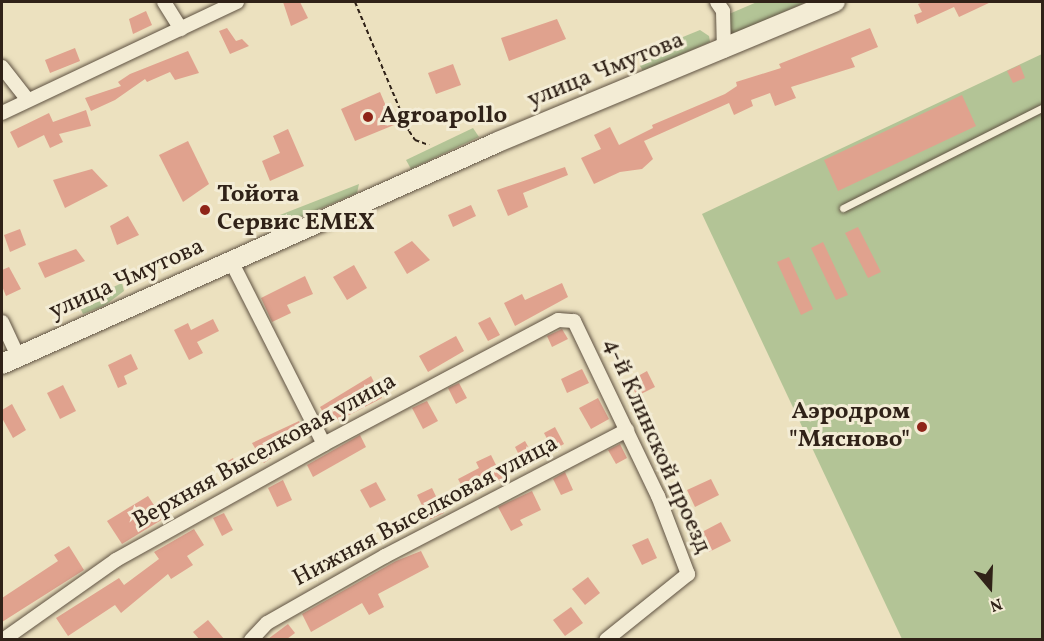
<!DOCTYPE html>
<meta charset="utf-8">
<style>
body{margin:0}
#map{position:relative;width:1044px;height:641px;overflow:hidden;background:#ece1bf;font-family:Vollkorn,serif}
div>[style]{position:absolute}
.green>*{inset:0;background:#b3c496}
.building>*{inset:0;background:#e0a28e}
.path>*{height:2px;margin-top:-1px;transform-origin:0;background:repeating-linear-gradient(90deg,#302218 0 4.5px,transparent 0 7.5px)}
.roads{filter:drop-shadow(0 0 2px #5f5242) drop-shadow(0 0 2px #5f5242)}
.lane>*{height:7px;margin:-3.5px;padding:0 3.5px;transform-origin:3.5px;border-radius:3.5px;background:#f3ecd5}
.street>*{height:14px;margin:-7px;padding:0 7px;transform-origin:7px;border-radius:7px;background:#f3ecd5}
.secondary>*{height:20px;margin:-10px;padding:0 10px;transform-origin:10px;border-radius:10px;background:#f3ecd5}
.dots>*{width:16px;height:16px;translate:-50% -50%;box-sizing:border-box;border:3px solid #f3ecd5;border-radius:50%}
span{translate:-50% -50%;white-space:nowrap;text-align:center;line-height:1.15;-webkit-text-stroke:6px #f3ecd5;paint-order:stroke}
.street-label{font-size:24px;color:#302218}
.poi-label{font-size:24px;color:#302218;font-weight:700}
.left{translate:0 -50%;text-align:left}
.right{translate:-100% -50%;text-align:right}
.frame{position:absolute;inset:0;border:3px solid #302218;pointer-events:none}
.north{position:absolute;left:960px;top:557px;width:60px;height:60px;-webkit-text-stroke:4px #f3ecd5;paint-order:stroke;rotate:161deg;font-size:16px;font-weight:700;line-height:24px;text-align:center;color:#302218}
.north::after{content:'';display:block;margin:auto;width:21px;height:27px;background:#302218;clip-path:polygon(50% 0,100% 100%,50% 72%,0 100%)}
</style>
<div id="map">
<div class="green">
<div style="clip-path:polygon(757px 2px,804px 2px,804px 3px,729px 36px,729px 14px)"></div>
<div style="clip-path:polygon(700px 30px,709px 36px,710px 42px,643px 71px,640px 66px,651px 50px)"></div>
<div style="clip-path:polygon(1042px 54px,1042px 639px,902px 639px,702px 214px)"></div>
<div style="clip-path:polygon(473px 128px,479px 137px,411px 169px,406px 160px)"></div>
<div style="clip-path:polygon(359px 184px,357px 193px,285px 224px,280px 215px)"></div>
<div style="clip-path:polygon(122px 283px,124px 291px,104px 306px,83px 314px,78px 303px)"></div>
</div>
<div class="building">
<div style="clip-path:polygon(283px 2px,300px 2px,308px 18px,291px 26px)"></div>
<div style="clip-path:polygon(924px 2px,991px 2px,959px 17px,954px 7px,917px 24px,914px 15px,922px 12px,918px 4px)"></div>
<div style="clip-path:polygon(146px 11px,152px 25px,133px 34px,129px 19px)"></div>
<div style="clip-path:polygon(557px 19px,566px 39px,509px 61px,501px 38px)"></div>
<div style="clip-path:polygon(227px 28px,236px 41px,242px 39px,249px 46px,230px 54px,219px 31px)"></div>
<div style="clip-path:polygon(870px 28px,878px 47px,851px 58px,855px 67px,791px 87px,796px 98px,775px 106px,770px 93px,751px 100px,753px 106px,734px 115px,729px 103px,644px 141px,653px 159px,642px 169px,620px 172px,594px 184px,581px 158px,601px 149px,594px 135px,610px 127px,619px 145px,653px 128px,652px 125px,725px 94px,737px 86px,736px 82px,781px 68px,779px 64px)"></div>
<div style="clip-path:polygon(75px 48px,80px 61px,50px 73px,45px 60px)"></div>
<div style="clip-path:polygon(188px 51px,199px 73px,175px 80px,170px 72px,147px 82px,145px 79px,115px 100px,91px 111px,85px 98px,121px 86px,118px 82px,130px 74px)"></div>
<div style="clip-path:polygon(453px 64px,461px 85px,436px 94px,428px 73px)"></div>
<div style="clip-path:polygon(1020px 65px,1025px 78px,1013px 83px,1007px 71px)"></div>
<div style="clip-path:polygon(380px 92px,394px 125px,355px 141px,341px 109px)"></div>
<div style="clip-path:polygon(962px 95px,976px 126px,838px 191px,824px 160px)"></div>
<div style="clip-path:polygon(86px 110px,91px 126px,59px 134px,63px 142px,50px 148px,44px 135px,18px 148px,10px 132px,49px 113px,53px 122px)"></div>
<div style="clip-path:polygon(288px 129px,304px 166px,270px 181px,262px 161px,280px 153px,273px 136px)"></div>
<div style="clip-path:polygon(188px 141px,209px 184px,183px 202px,159px 155px)"></div>
<div style="clip-path:polygon(565px 167px,568px 175px,523px 193px,528px 207px,508px 216px,497px 190px)"></div>
<div style="clip-path:polygon(92px 169px,108px 186px,65px 208px,53px 180px)"></div>
<div style="clip-path:polygon(471px 205px,476px 216px,453px 227px,448px 215px)"></div>
<div style="clip-path:polygon(128px 216px,139px 235px,117px 245px,110px 226px)"></div>
<div style="clip-path:polygon(858px 227px,881px 272px,868px 278px,845px 233px)"></div>
<div style="clip-path:polygon(20px 229px,26px 245px,10px 252px,4px 235px)"></div>
<div style="clip-path:polygon(412px 241px,430px 260px,407px 274px,394px 252px)"></div>
<div style="clip-path:polygon(823px 242px,848px 295px,836px 300px,811px 248px)"></div>
<div style="clip-path:polygon(76px 249px,85px 261px,45px 278px,38px 263px)"></div>
<div style="clip-path:polygon(789px 257px,813px 309px,801px 315px,777px 262px)"></div>
<div style="clip-path:polygon(354px 265px,367px 288px,347px 300px,333px 277px)"></div>
<div style="clip-path:polygon(9px 267px,21px 289px,6px 296px,2px 286px,2px 270px)"></div>
<div style="clip-path:polygon(305px 276px,313px 294px,287px 305px,291px 313px,272px 322px,261px 298px)"></div>
<div style="clip-path:polygon(562px 283px,568px 297px,515px 326px,504px 303px,522px 294px,525px 300px)"></div>
<div style="clip-path:polygon(490px 317px,500px 335px,488px 341px,478px 323px)"></div>
<div style="clip-path:polygon(213px 319px,219px 331px,197px 342px,203px 353px,189px 360px,174px 330px,188px 323px,191px 330px)"></div>
<div style="clip-path:polygon(562px 329px,568px 339px,552px 347px,547px 336px)"></div>
<div style="clip-path:polygon(456px 336px,464px 351px,428px 372px,419px 356px)"></div>
<div style="clip-path:polygon(131px 354px,138px 369px,124px 376px,127px 384px,118px 388px,108px 365px)"></div>
<div style="clip-path:polygon(582px 369px,589px 383px,567px 393px,561px 379px)"></div>
<div style="clip-path:polygon(647px 371px,655px 387px,637px 396px,629px 381px)"></div>
<div style="clip-path:polygon(371px 376px,382px 398px,330px 425px,320px 407px)"></div>
<div style="clip-path:polygon(459px 383px,467px 398px,456px 404px,448px 388px)"></div>
<div style="clip-path:polygon(63px 385px,76px 411px,60px 419px,47px 393px)"></div>
<div style="clip-path:polygon(598px 398px,609px 419px,591px 429px,579px 408px)"></div>
<div style="clip-path:polygon(427px 401px,438px 421px,423px 429px,412px 408px)"></div>
<div style="clip-path:polygon(12px 404px,26px 430px,13px 438px,2px 418px,2px 410px)"></div>
<div style="clip-path:polygon(299px 421px,306px 433px,264px 463px,252px 443px)"></div>
<div style="clip-path:polygon(555px 427px,564px 444px,553px 450px,544px 433px)"></div>
<div style="clip-path:polygon(360px 435px,366px 447px,313px 477px,307px 465px)"></div>
<div style="clip-path:polygon(525px 441px,535px 459px,524px 465px,515px 447px)"></div>
<div style="clip-path:polygon(620px 444px,627px 458px,616px 464px,608px 450px)"></div>
<div style="clip-path:polygon(491px 455px,503px 479px,468px 498px,458px 479px,479px 468px,476px 462px)"></div>
<div style="clip-path:polygon(233px 458px,241px 474px,230px 479px,223px 464px)"></div>
<div style="clip-path:polygon(565px 472px,573px 490px,561px 495px,553px 479px)"></div>
<div style="clip-path:polygon(711px 479px,719px 495px,695px 507px,687px 490px)"></div>
<div style="clip-path:polygon(283px 480px,292px 500px,277px 507px,268px 488px)"></div>
<div style="clip-path:polygon(376px 482px,386px 500px,370px 508px,360px 490px)"></div>
<div style="clip-path:polygon(188px 485px,196px 500px,185px 506px,177px 491px)"></div>
<div style="clip-path:polygon(432px 488px,444px 513px,429px 520px,417px 495px)"></div>
<div style="clip-path:polygon(532px 491px,541px 510px,520px 520px,523px 525px,511px 531px,498px 507px)"></div>
<div style="clip-path:polygon(148px 496px,163px 519px,122px 544px,107px 521px)"></div>
<div style="clip-path:polygon(224px 513px,233px 530px,222px 536px,213px 518px)"></div>
<div style="clip-path:polygon(401px 517px,408px 530px,388px 541px,381px 528px)"></div>
<div style="clip-path:polygon(721px 522px,731px 541px,709px 552px,700px 533px)"></div>
<div style="clip-path:polygon(194px 529px,204px 545px,187px 556px,193px 565px,171px 579px,168px 574px,121px 613px,115px 605px,68px 636px,56px 618px,119px 578px,124px 585px,159px 559px,154px 552px)"></div>
<div style="clip-path:polygon(648px 538px,657px 558px,642px 565px,632px 545px)"></div>
<div style="clip-path:polygon(69px 546px,84px 570px,2px 622px,2px 598px,58px 561px,54px 555px)"></div>
<div style="clip-path:polygon(421px 551px,429px 567px,378px 594px,384px 607px,369px 615px,362px 603px,311px 632px,302px 614px,396px 561px)"></div>
<div style="clip-path:polygon(588px 577px,600px 593px,585px 605px,572px 589px)"></div>
<div style="clip-path:polygon(571px 607px,583px 623px,565px 636px,553px 620px)"></div>
<div style="clip-path:polygon(208px 620px,224px 639px,199px 639px,193px 632px)"></div>
<div style="clip-path:polygon(288px 624px,295px 633px,287px 639px,268px 639px)"></div>
</div>
<div class="path">
<div style="left:355px;top:2px;width:140px;rotate:67.3deg"></div>
<div style="left:409px;top:131px;width:11px;rotate:56deg"></div>
<div style="left:415px;top:140px;width:15px;rotate:20deg"></div>
</div>
<div class="roads">
<div class="lane">
<div style="left:843px;top:208px;width:223px;rotate:-26.7deg"></div>
</div>
<div class="street">
<div style="left:164px;top:2px;width:32px;rotate:58deg"></div>
<div style="left:717px;top:2px;width:11px;rotate:56deg"></div>
<div style="left:723px;top:11px;width:40px;rotate:88.6deg"></div>
<div style="left:2px;top:67px;width:41px;rotate:52deg"></div>
<div style="left:2px;top:113px;width:260px;rotate:-25.3deg"></div>
<div style="left:231px;top:261px;width:205px;rotate:63.1deg"></div>
<div style="left:2px;top:322px;width:38px;rotate:65deg"></div>
<div style="left:3px;top:640px;width:138px;rotate:-35.3deg"></div>
<div style="left:116px;top:560px;width:238px;rotate:-29.1deg"></div>
<div style="left:324px;top:444px;width:265px;rotate:-27.9deg"></div>
<div style="left:558px;top:320px;width:16px;rotate:4deg"></div>
<div style="left:574px;top:321px;width:194px;rotate:64.4deg"></div>
<div style="left:658px;top:496px;width:84px;rotate:69deg"></div>
<div style="left:688px;top:574px;width:105px;rotate:141.2deg"></div>
<div style="left:251px;top:640px;width:23px;rotate:-47deg"></div>
<div style="left:267px;top:623px;width:136px;rotate:-29.6deg"></div>
<div style="left:385px;top:556px;width:273px;rotate:-27.5deg"></div>
</div>
<div class="secondary">
<div style="left:2px;top:364px;width:543px;rotate:-24.11deg"></div>
<div style="left:498px;top:142px;width:365px;rotate:-22.6deg"></div>
</div>
</div>
<div class="dots">
<div style="left:368px;top:117px;background:#8f2418"></div>
<div style="left:205px;top:210px;background:#8f2418"></div>
<div style="left:922px;top:427px;background:#8f2418"></div>
</div>
<div class="street-label">
<span style="left:606px;top:71px;rotate:-22deg">улица Чмутова</span>
<span style="left:127px;top:280px;rotate:-24deg">улица Чмутова</span>
<span style="left:656px;top:446px;rotate:66deg">4-й Клинской проезд</span>
<span style="left:265px;top:452px;rotate:-29deg">Верхняя Выселковая улица</span>
<span style="left:426px;top:512px;rotate:-28deg">Нижняя Выселковая улица</span>
</div>
<div class="poi-label">
<span class="left" style="left:380px;top:117px">Agroapollo</span>
<span class="left" style="left:217px;top:210px">Тойота<br>Сервис EMEX</span>
<span class="right" style="left:910px;top:427px">Аэродром<br>"Мясново"</span>
</div>
<div class="frame"></div>
<div class="north">N</div>
</div>
